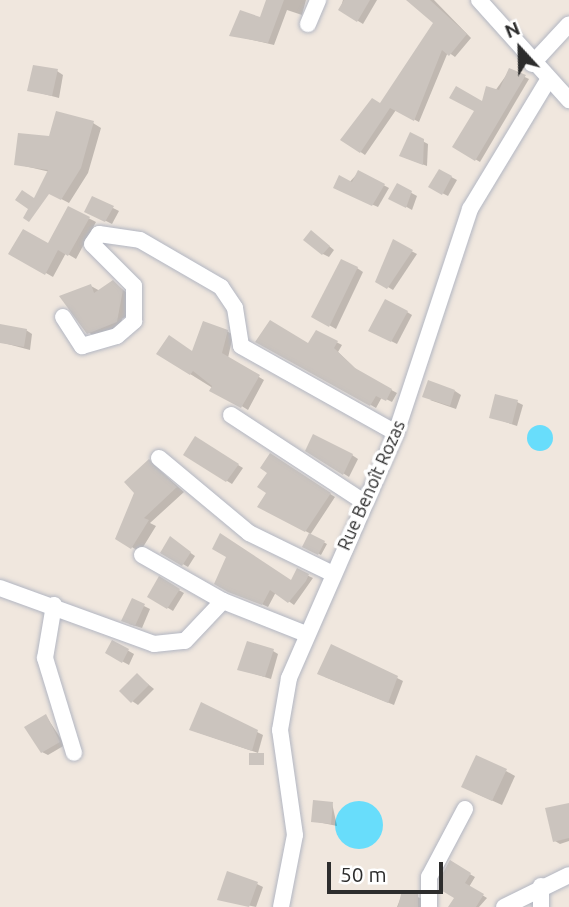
<!DOCTYPE html>
<meta charset="utf-8">
<style>
body{margin:0}
#map{position:relative;width:569px;height:907px;overflow:hidden;background:#f0e7de;font-family:Ubuntu,sans-serif}
div>[style]{position:absolute}
.water>*{inset:0;background:#68ddfb}
.round{border-radius:50%}
.shadow>*{inset:0;background:#0003}
.building>*{inset:0;background:#cbc4be}
.roads{filter:drop-shadow(0 0 2px #b2b6c2) drop-shadow(0 0 2px #b2b6c2)}
.minor>*{height:16px;margin:-8px;padding:0 8px;transform-origin:8px;border-radius:8px;background:#fff}
span{translate:-50% -50%;white-space:nowrap;text-align:center;line-height:1.15;-webkit-text-stroke:7px #fff;paint-order:stroke}
.street-label{font-size:18px;color:#2d2d2d}
.north{position:absolute;left:485px;top:14px;width:70px;height:70px;-webkit-text-stroke:5px #fff;paint-order:stroke;rotate:338deg;font-size:19px;font-weight:700;line-height:28px;text-align:center;color:#2d2d2d}
.north::after{content:'';display:block;margin:auto;width:24px;height:32px;background:#2d2d2d;clip-path:polygon(50% 0,100% 100%,50% 72%,0 100%)}
.scale{position:absolute;left:327px;top:862px;width:116px;height:32px;box-sizing:border-box;border:4px solid #2d2d2d;border-top:0;padding-left:9px;font-size:21px;line-height:24px;white-space:nowrap;color:#2d2d2d;-webkit-text-stroke:5px #fff;paint-order:stroke}
</style>
<div id="map">
<div class="water">
<div class="round" style="left:527px;top:425px;width:26px;height:26px"></div>
<div class="round" style="left:335px;top:801px;width:48px;height:48px"></div>
</div>
<div class="shadow">
<div style="clip-path:polygon(267px 0,306px 0,302px 15px,287px 10px,274px 45px,231px 35px,261px 19px)"></div>
<div style="clip-path:polygon(343px 0,377px 0,363px 24px,340px 10px)"></div>
<div style="clip-path:polygon(409px 0,434px 0,471px 38px,455px 57px,448px 52px,419px 122px,396px 110px,365px 155px,343px 140px,381px 105px,435px 22px)"></div>
<div style="clip-path:polygon(510px 70px,529px 79px,480px 162px,455px 147px)"></div>
<div style="clip-path:polygon(57px 71px,63px 75px,59px 98px,29px 90px)"></div>
<div style="clip-path:polygon(93px 123px,101px 128px,88px 173px,69px 203px,46px 191px,50px 172px,16px 164px,50px 138px)"></div>
<div style="clip-path:polygon(411px 135px,428px 144px,427px 166px,406px 158px)"></div>
<div style="clip-path:polygon(440px 171px,457px 180px,448px 196px,430px 187px)"></div>
<div style="clip-path:polygon(359px 172px,389px 188px,378px 207px,341px 191px)"></div>
<div style="clip-path:polygon(397px 185px,417px 196px,412px 210px,391px 198px)"></div>
<div style="clip-path:polygon(69px 208px,96px 222px,76px 259px,66px 253px,53px 277px,11px 253px,49px 246px)"></div>
<div style="clip-path:polygon(113px 208px,119px 211px,112px 224px,86px 211px)"></div>
<div style="clip-path:polygon(317px 236px,334px 250px,329px 257px,323px 254px)"></div>
<div style="clip-path:polygon(394px 242px,417px 254px,393px 290px,378px 281px)"></div>
<div style="clip-path:polygon(357px 268px,363px 272px,336px 329px,313px 316px)"></div>
<div style="clip-path:polygon(113px 282px,132px 297px,132px 312px,122px 319px,120px 331px,97px 338px,88px 332px,91px 286px,100px 291px)"></div>
<div style="clip-path:polygon(407px 312px,412px 315px,397px 344px,375px 333px)"></div>
<div style="clip-path:polygon(26px 330px,32px 334px,30px 350px,0 342px)"></div>
<div style="clip-path:polygon(227px 331px,233px 335px,228px 358px,264px 380px,248px 410px,158px 354px,193px 353px)"></div>
<div style="clip-path:polygon(317px 332px,342px 345px,338px 352px,360px 373px,397px 393px,392px 402px,382px 397px,376px 408px,258px 341px,309px 345px)"></div>
<div style="clip-path:polygon(455px 391px,461px 395px,456px 409px,430px 400px)"></div>
<div style="clip-path:polygon(517px 402px,523px 405px,517px 426px,491px 417px)"></div>
<div style="clip-path:polygon(196px 439px,243px 468px,232px 484px,185px 455px)"></div>
<div style="clip-path:polygon(307px 450px,352px 455px,358px 459px,349px 477px)"></div>
<div style="clip-path:polygon(271px 456px,335px 497px,310px 535px,327px 544px,321px 555px,304px 546px,311px 534px,259px 506px,268px 492px)"></div>
<div style="clip-path:polygon(149px 461px,184px 492px,150px 523px,156px 526px,140px 552px,117px 538px)"></div>
<div style="clip-path:polygon(175px 542px,195px 556px,188px 567px,162px 552px)"></div>
<div style="clip-path:polygon(298px 571px,313px 578px,294px 605px,276px 592px,268px 607px,222px 586px,292px 582px)"></div>
<div style="clip-path:polygon(159px 579px,184px 593px,173px 611px,149px 596px)"></div>
<div style="clip-path:polygon(132px 600px,150px 609px,142px 628px,129px 624px)"></div>
<div style="clip-path:polygon(113px 642px,134px 654px,129px 665px,107px 653px)"></div>
<div style="clip-path:polygon(273px 651px,278px 654px,271px 679px,239px 669px)"></div>
<div style="clip-path:polygon(137px 675px,154px 689px,138px 705px,132px 701px)"></div>
<div style="clip-path:polygon(325px 677px,397px 678px,403px 681px,394px 705px)"></div>
<div style="clip-path:polygon(46px 716px,65px 745px,48px 755px,42px 752px)"></div>
<div style="clip-path:polygon(197px 732px,257px 732px,263px 735px,258px 753px)"></div>
<div style="clip-path:polygon(506px 771px,515px 776px,502px 805px,473px 792px)"></div>
<div style="clip-path:polygon(332px 803px,337px 826px,313px 821px)"></div>
<div style="clip-path:polygon(569px 805px,569px 841px,560px 844px,555px 841px)"></div>
<div style="clip-path:polygon(450px 863px,475px 877px,469px 887px,487px 898px,479px 907px,450px 907px,456px 897px)"></div>
<div style="clip-path:polygon(257px 884px,263px 887px,256px 907px,219px 899px)"></div>
<div style="clip-path:polygon(403px 892px,423px 899px,421px 907px,397px 907px)"></div>
</div>
<div class="building">
<div style="clip-path:polygon(266px 0,284px 0,268px 43px,229px 36px,240px 10px,260px 17px)"></div>
<div style="clip-path:polygon(344px 0,370px 0,357px 22px,338px 10px)"></div>
<div style="clip-path:polygon(406px 0,430px 0,467px 34px,449px 56px,442px 50px,414px 121px,390px 108px,360px 153px,340px 140px,372px 98px,380px 103px,433px 23px)"></div>
<div style="clip-path:polygon(33px 65px,58px 69px,52px 96px,27px 91px)"></div>
<div style="clip-path:polygon(509px 68px,526px 75px,475px 161px,452px 147px,474px 111px,449px 98px,456px 86px,482px 101px,486px 86px,499px 90px)"></div>
<div style="clip-path:polygon(56px 111px,94px 121px,81px 168px,61px 200px,49px 194px,29px 222px,23px 218px,28px 209px,15px 200px,22px 190px,34px 198px,48px 170px,14px 165px,18px 133px,49px 136px)"></div>
<div style="clip-path:polygon(410px 132px,424px 139px,423px 165px,399px 156px)"></div>
<div style="clip-path:polygon(439px 169px,452px 176px,442px 195px,428px 187px)"></div>
<div style="clip-path:polygon(358px 170px,385px 184px,372px 206px,333px 188px,339px 175px,352px 182px)"></div>
<div style="clip-path:polygon(397px 183px,412px 191px,406px 208px,388px 199px)"></div>
<div style="clip-path:polygon(92px 196px,114px 206px,105px 222px,84px 212px)"></div>
<div style="clip-path:polygon(68px 206px,90px 217px,68px 256px,58px 250px,45px 275px,8px 254px,23px 229px,48px 243px)"></div>
<div style="clip-path:polygon(311px 230px,330px 246px,322px 255px,303px 240px)"></div>
<div style="clip-path:polygon(393px 239px,413px 250px,387px 289px,375px 282px)"></div>
<div style="clip-path:polygon(341px 259px,358px 267px,329px 327px,311px 317px)"></div>
<div style="clip-path:polygon(113px 280px,123px 290px,117px 322px,87px 334px,59px 296px,91px 284px,94px 293px)"></div>
<div style="clip-path:polygon(385px 299px,408px 311px,391px 342px,368px 331px)"></div>
<div style="clip-path:polygon(270px 320px,308px 343px,316px 330px,338px 341px,334px 348px,355px 368px,392px 389px,386px 401px,376px 396px,370px 406px,255px 342px)"></div>
<div style="clip-path:polygon(203px 321px,228px 330px,222px 353px,260px 375px,241px 408px,209px 391px,212px 386px,193px 371px,190px 375px,156px 354px,169px 335px,192px 351px)"></div>
<div style="clip-path:polygon(0 324px,27px 329px,24px 347px,0 343px)"></div>
<div style="clip-path:polygon(428px 380px,455px 390px,450px 406px,422px 397px)"></div>
<div style="clip-path:polygon(495px 394px,518px 400px,512px 424px,489px 418px)"></div>
<div style="clip-path:polygon(313px 434px,353px 454px,343px 475px,305px 451px)"></div>
<div style="clip-path:polygon(195px 436px,239px 464px,226px 482px,183px 455px)"></div>
<div style="clip-path:polygon(270px 453px,331px 493px,305px 532px,257px 507px,266px 493px,257px 487px,267px 473px,260px 468px)"></div>
<div style="clip-path:polygon(149px 459px,177px 487px,144px 518px,149px 520px,131px 549px,115px 539px,134px 493px,124px 482px)"></div>
<div style="clip-path:polygon(220px 533px,291px 580px,297px 568px,309px 574px,306px 581px,288px 603px,270px 590px,262px 605px,228px 592px,214px 584px,226px 557px,212px 549px)"></div>
<div style="clip-path:polygon(309px 533px,325px 541px,318px 555px,302px 547px)"></div>
<div style="clip-path:polygon(170px 536px,191px 552px,182px 566px,160px 553px)"></div>
<div style="clip-path:polygon(159px 576px,180px 589px,167px 609px,147px 597px)"></div>
<div style="clip-path:polygon(132px 598px,145px 604px,135px 626px,121px 621px)"></div>
<div style="clip-path:polygon(112px 640px,129px 649px,122px 663px,105px 653px)"></div>
<div style="clip-path:polygon(247px 641px,274px 649px,265px 677px,237px 670px)"></div>
<div style="clip-path:polygon(331px 644px,398px 676px,388px 703px,317px 674px)"></div>
<div style="clip-path:polygon(137px 673px,149px 685px,131px 703px,119px 691px)"></div>
<div style="clip-path:polygon(201px 702px,258px 730px,252px 751px,189px 730px)"></div>
<div style="clip-path:polygon(46px 714px,60px 742px,41px 753px,24px 727px)"></div>
<div style="clip-path:polygon(249px 753px,264px 753px,264px 765px,249px 765px)"></div>
<div style="clip-path:polygon(476px 755px,507px 769px,492px 801px,461px 787px)"></div>
<div style="clip-path:polygon(313px 800px,333px 802px,331px 824px,311px 822px)"></div>
<div style="clip-path:polygon(569px 803px,569px 838px,553px 842px,545px 808px)"></div>
<div style="clip-path:polygon(450px 860px,471px 873px,465px 883px,484px 894px,476px 907px,448px 907px,454px 898px,439px 889px,439px 880px)"></div>
<div style="clip-path:polygon(227px 871px,258px 882px,249px 907px,217px 900px)"></div>
<div style="clip-path:polygon(402px 890px,418px 894px,418px 907px,398px 907px)"></div>
</div>
<div class="roads">
<div class="minor">
<div style="left:479px;top:0;width:135px;rotate:48deg"></div>
<div style="left:308px;top:24px;width:26px;rotate:-67deg"></div>
<div style="left:532px;top:64px;width:54px;rotate:-47.2deg"></div>
<div style="left:63px;top:317px;width:35px;rotate:57deg"></div>
<div style="left:82px;top:346px;width:36px;rotate:-16deg"></div>
<div style="left:117px;top:336px;width:23px;rotate:-41deg"></div>
<div style="left:134px;top:321px;width:35px;rotate:-90deg"></div>
<div style="left:134px;top:286px;width:59px;rotate:-135deg"></div>
<div style="left:92px;top:244px;width:12px;rotate:-55deg"></div>
<div style="left:99px;top:234px;width:41px;rotate:8.3deg"></div>
<div style="left:140px;top:240px;width:94px;rotate:30.1deg"></div>
<div style="left:221px;top:287px;width:25px;rotate:56deg"></div>
<div style="left:235px;top:308px;width:38px;rotate:81deg"></div>
<div style="left:241px;top:346px;width:178px;rotate:29.3deg"></div>
<div style="left:231px;top:415px;width:155px;rotate:33.2deg"></div>
<div style="left:159px;top:458px;width:117px;rotate:39.8deg"></div>
<div style="left:249px;top:533px;width:91px;rotate:26deg"></div>
<div style="left:142px;top:555px;width:93px;rotate:29.6deg"></div>
<div style="left:223px;top:601px;width:89px;rotate:21.7deg"></div>
<div style="left:0;top:588px;width:164px;rotate:20deg"></div>
<div style="left:154px;top:644px;width:31px;rotate:-6deg"></div>
<div style="left:185px;top:641px;width:55px;rotate:-46.5deg"></div>
<div style="left:54px;top:605px;width:54px;rotate:99.6deg"></div>
<div style="left:45px;top:658px;width:99px;rotate:73deg"></div>
<div style="left:541px;top:886px;width:21px;rotate:90deg"></div>
<div style="left:281px;top:907px;width:73px;rotate:-79deg"></div>
<div style="left:295px;top:835px;width:106px;rotate:-98.1deg"></div>
<div style="left:280px;top:730px;width:53px;rotate:-80.2deg"></div>
<div style="left:289px;top:678px;width:267px;rotate:-66.4deg"></div>
<div style="left:396px;top:433px;width:236px;rotate:-71.7deg"></div>
<div style="left:470px;top:209px;width:149px;rotate:-58.8deg"></div>
<div style="left:429px;top:907px;width:30px;rotate:-90deg"></div>
<div style="left:429px;top:877px;width:77px;rotate:-62.1deg"></div>
<div style="left:504px;top:907px;width:72px;rotate:-26.2deg"></div>
</div>
</div>
<div class="street-label">
<span style="left:371px;top:485px;rotate:-66deg">Rue Benoît Rozas</span>
</div>
<div class="north">N</div>
<div class="scale">50 m</div>
</div>
